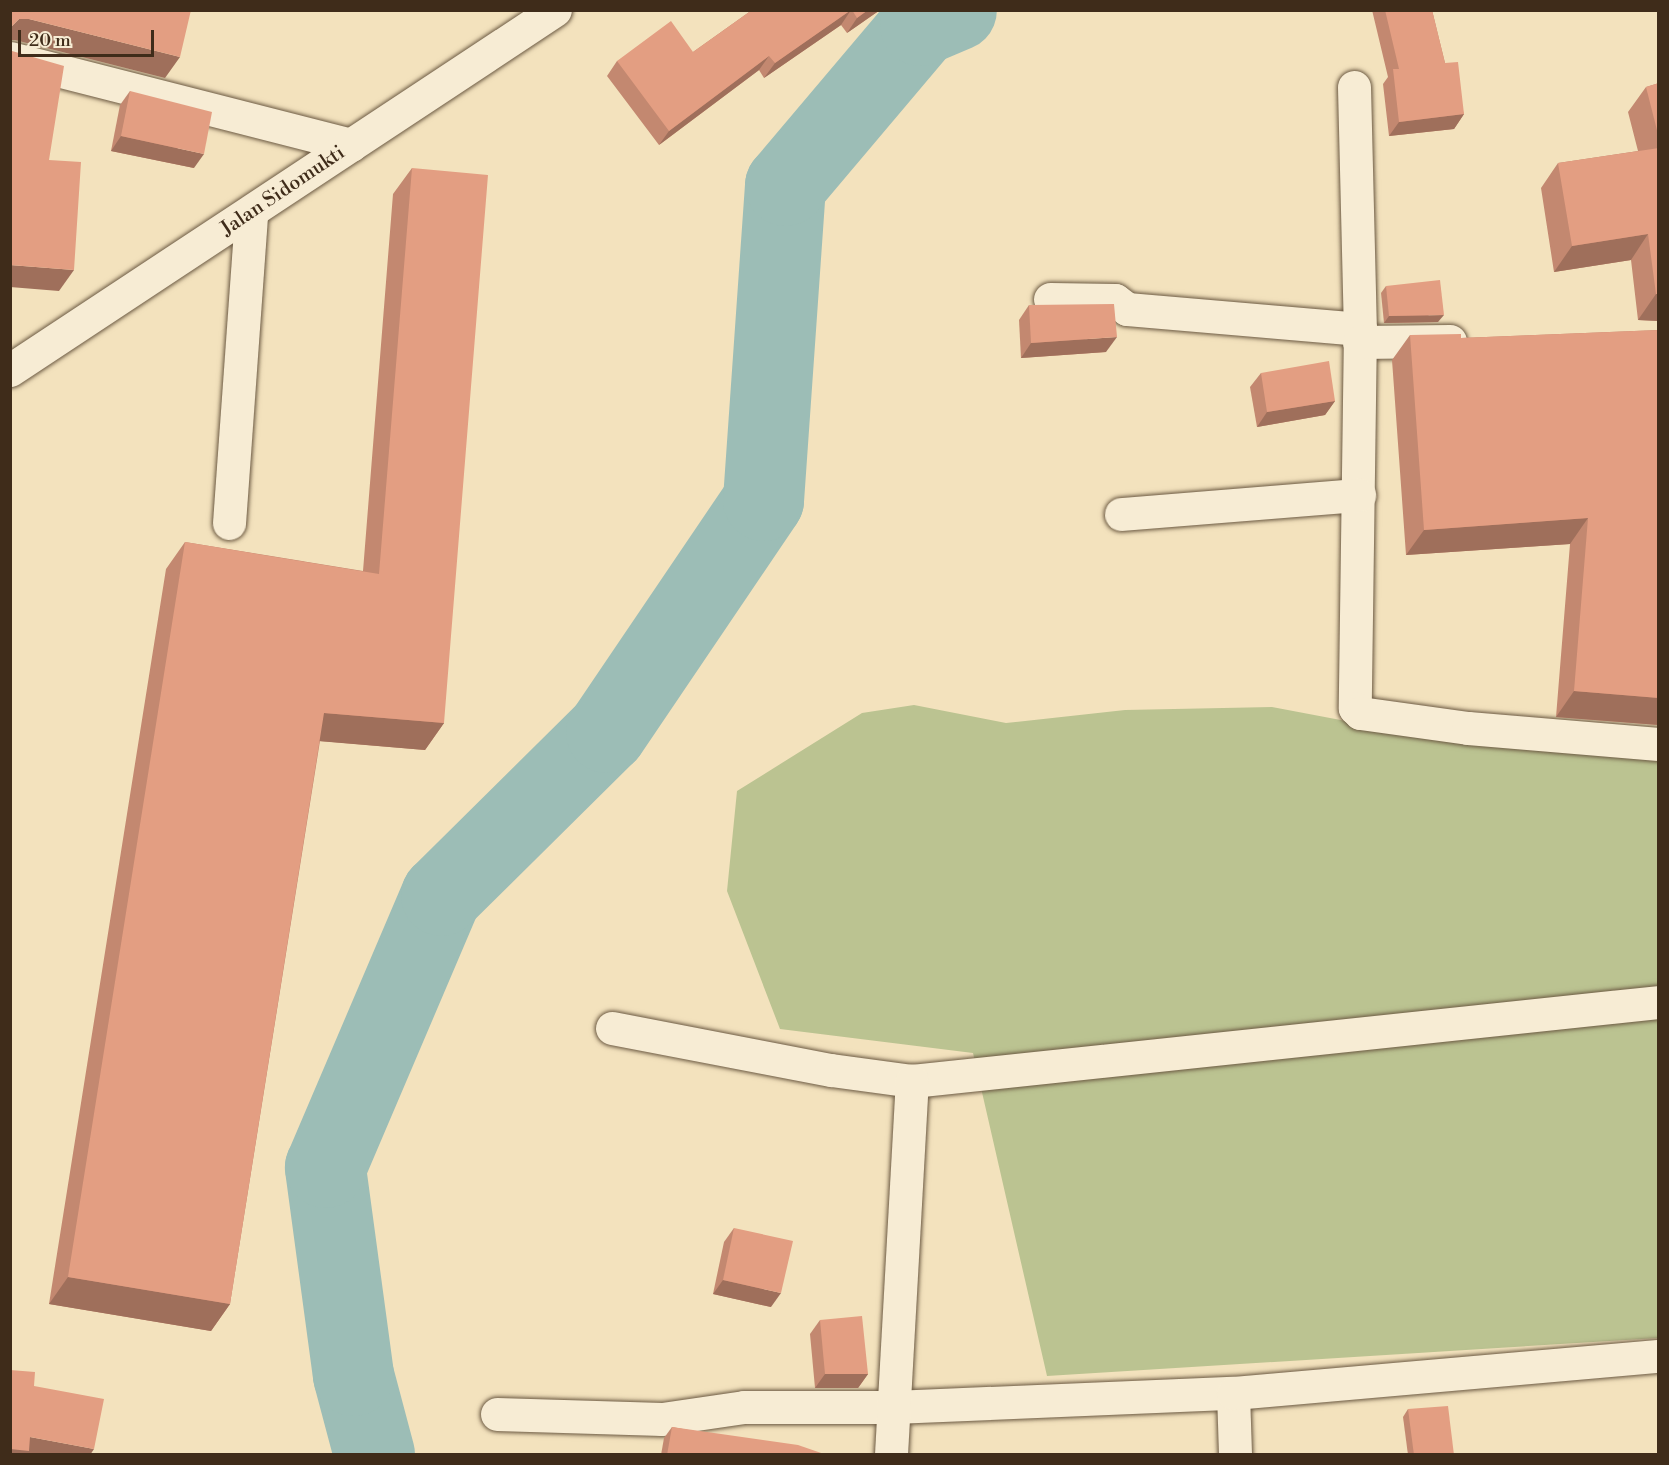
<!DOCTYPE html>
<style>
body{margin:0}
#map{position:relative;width:1669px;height:1465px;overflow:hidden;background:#f3e2bd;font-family:"Libre Bodoni",serif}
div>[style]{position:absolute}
.green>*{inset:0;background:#bbc391}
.river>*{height:81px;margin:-40.5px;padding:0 40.5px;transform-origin:40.5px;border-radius:40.5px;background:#9cbdb6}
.roads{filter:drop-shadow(0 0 2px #6c5a43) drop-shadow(0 0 2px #6c5a43)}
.minor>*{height:33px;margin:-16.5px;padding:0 16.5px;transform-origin:16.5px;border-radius:16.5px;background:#f7ecd4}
.wall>*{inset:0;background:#c38870}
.shaded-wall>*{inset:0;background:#9f6f5b}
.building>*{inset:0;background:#e39e82}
span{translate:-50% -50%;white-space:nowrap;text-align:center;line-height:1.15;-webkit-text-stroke:4.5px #f7ecd4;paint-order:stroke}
.street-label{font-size:20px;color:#3f2c1a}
.frame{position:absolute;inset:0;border:12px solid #3f2c1a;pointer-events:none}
.scale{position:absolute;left:18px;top:30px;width:136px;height:27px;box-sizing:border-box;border:3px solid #3f2c1a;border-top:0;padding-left:8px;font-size:18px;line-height:21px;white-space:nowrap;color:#3f2c1a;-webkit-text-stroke:4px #f7ecd4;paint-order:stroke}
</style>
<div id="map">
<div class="green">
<div style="clip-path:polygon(914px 705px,1006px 723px,1125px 710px,1272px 707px,1446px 740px,1658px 761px,1658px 1338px,1047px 1376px,973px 1053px,780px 1029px,727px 891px,737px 791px,862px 713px)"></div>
</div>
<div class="river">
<div style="left:374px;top:1454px;width:82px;rotate:-104.9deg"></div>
<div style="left:353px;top:1375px;width:210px;rotate:-97.7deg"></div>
<div style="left:325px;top:1167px;width:296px;rotate:-66.9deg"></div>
<div style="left:441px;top:895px;width:232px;rotate:-44.7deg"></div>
<div style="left:606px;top:732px;width:280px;rotate:-55.9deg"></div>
<div style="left:763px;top:500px;width:316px;rotate:-86deg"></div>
<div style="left:785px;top:185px;width:209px;rotate:-49.8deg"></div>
<div style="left:920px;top:25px;width:39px;rotate:-23deg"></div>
</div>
<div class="roads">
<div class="minor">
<div style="left:10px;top:58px;width:352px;rotate:14.3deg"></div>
<div style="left:1354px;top:87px;width:242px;rotate:88.6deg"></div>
<div style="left:1360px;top:329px;width:379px;rotate:90.8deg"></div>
<div style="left:1355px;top:708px;width:7px;rotate:45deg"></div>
<div style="left:1360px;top:713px;width:109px;rotate:7.9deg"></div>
<div style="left:1468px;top:728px;width:191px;rotate:4.8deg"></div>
<div style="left:1050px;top:299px;width:65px;rotate:0.9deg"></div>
<div style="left:1115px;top:300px;width:15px;rotate:37deg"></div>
<div style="left:1127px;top:309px;width:234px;rotate:4.9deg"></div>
<div style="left:1359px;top:342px;width:91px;rotate:-0.6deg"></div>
<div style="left:10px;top:370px;width:653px;rotate:-33.45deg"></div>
<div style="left:1121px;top:514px;width:239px;rotate:-4.6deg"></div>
<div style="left:229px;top:523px;width:310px;rotate:-85.9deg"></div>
<div style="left:612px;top:1028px;width:223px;rotate:10.9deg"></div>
<div style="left:831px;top:1070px;width:82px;rotate:7.7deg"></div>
<div style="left:912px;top:1081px;width:750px;rotate:-6.04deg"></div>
<div style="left:1233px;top:1393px;width:61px;rotate:88.1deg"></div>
<div style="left:497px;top:1414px;width:165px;rotate:1.7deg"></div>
<div style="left:662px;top:1419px;width:83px;rotate:-8.3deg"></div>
<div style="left:744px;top:1407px;width:149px"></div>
<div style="left:893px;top:1407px;width:340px;rotate:-2.4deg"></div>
<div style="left:1233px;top:1393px;width:427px;rotate:-5deg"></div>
<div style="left:891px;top:1454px;width:374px;rotate:-86.8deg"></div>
</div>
</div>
<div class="wall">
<div style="clip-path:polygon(752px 10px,880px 10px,847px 33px,841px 25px,764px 78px,759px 70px,659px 145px,607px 76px,617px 61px,693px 52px)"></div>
<div style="clip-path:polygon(1372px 10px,1432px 10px,1445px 63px,1464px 114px,1454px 129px,1389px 136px,1383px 84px,1388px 77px)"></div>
<div style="clip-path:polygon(1659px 83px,1659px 321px,1638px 320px,1631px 260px,1554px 272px,1541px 188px,1558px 163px,1638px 151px,1628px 112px,1646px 87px)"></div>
<div style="clip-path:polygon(130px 91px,194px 168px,111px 151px,120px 105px)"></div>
<div style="clip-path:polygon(412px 168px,444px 723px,425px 750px,320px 741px,230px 1304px,211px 1331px,49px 1304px,166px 569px,185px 542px,363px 571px,393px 194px)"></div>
<div style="clip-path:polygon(1386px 286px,1438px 322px,1384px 323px,1381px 293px)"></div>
<div style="clip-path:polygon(1029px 305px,1106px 352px,1021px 358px,1019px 320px)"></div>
<div style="clip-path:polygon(1659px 330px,1659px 725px,1556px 717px,1570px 544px,1406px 555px,1392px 360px,1410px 335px,1461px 338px)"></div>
<div style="clip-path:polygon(1261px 373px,1335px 401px,1325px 415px,1257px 427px,1250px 387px)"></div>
<div style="clip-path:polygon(734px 1228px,771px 1307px,713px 1294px,724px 1242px)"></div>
<div style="clip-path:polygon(820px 1320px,868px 1374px,858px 1388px,815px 1388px,810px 1334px)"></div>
<div style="clip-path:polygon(1408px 1409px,1454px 1455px,1408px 1455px,1403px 1417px)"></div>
<div style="clip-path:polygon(672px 1427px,827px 1455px,661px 1455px,664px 1438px)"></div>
</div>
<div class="shaded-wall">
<div style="clip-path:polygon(851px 10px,841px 25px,764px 78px,775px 63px)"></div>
<div style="clip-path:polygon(868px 10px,880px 10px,847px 33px,857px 18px)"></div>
<div style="clip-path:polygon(19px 19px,29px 19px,180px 57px,165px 78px,15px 40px,10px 40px,10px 28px)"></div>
<div style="clip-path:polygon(769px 56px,759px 70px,659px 145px,669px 131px)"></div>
<div style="clip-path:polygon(1464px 114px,1454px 129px,1389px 136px,1399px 122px)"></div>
<div style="clip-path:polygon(121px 136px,204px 154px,194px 168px,111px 151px)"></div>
<div style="clip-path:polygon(1648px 234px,1631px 260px,1554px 272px,1572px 246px)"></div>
<div style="clip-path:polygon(10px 265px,74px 270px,59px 291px,10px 287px)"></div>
<div style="clip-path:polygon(1656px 294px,1659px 294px,1659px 321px,1638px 320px)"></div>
<div style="clip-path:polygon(1444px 315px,1438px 322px,1384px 323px,1389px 316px)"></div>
<div style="clip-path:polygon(1117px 337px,1106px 352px,1021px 358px,1031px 343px)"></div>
<div style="clip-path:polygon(1335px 401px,1325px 415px,1257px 427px,1267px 412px)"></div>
<div style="clip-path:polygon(1588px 518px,1570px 544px,1406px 555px,1424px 530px)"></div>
<div style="clip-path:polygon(1574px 691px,1659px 698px,1659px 725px,1556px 717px)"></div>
<div style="clip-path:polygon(324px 713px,444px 723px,425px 750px,306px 740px)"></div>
<div style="clip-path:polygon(68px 1277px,230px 1304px,211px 1331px,49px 1304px)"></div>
<div style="clip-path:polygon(723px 1280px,781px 1293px,771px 1307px,713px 1294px)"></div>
<div style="clip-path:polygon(825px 1374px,868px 1374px,858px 1388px,815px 1388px)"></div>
<div style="clip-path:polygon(30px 1437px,94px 1449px,90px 1455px,37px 1455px,28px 1453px,26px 1455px,10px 1455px,10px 1449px)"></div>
</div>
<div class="building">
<div style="clip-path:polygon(10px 10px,191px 10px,180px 57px,29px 19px,19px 19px,10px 28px)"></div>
<div style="clip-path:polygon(752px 10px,851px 10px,775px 63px,769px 56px,669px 131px,617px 61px,671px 21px,693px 52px)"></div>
<div style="clip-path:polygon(852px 10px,868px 10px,857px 18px)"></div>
<div style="clip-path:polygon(1385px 10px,1432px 10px,1445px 63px,1458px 62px,1464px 114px,1399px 122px,1393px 69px,1399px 69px)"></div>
<div style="clip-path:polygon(10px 45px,12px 51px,64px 66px,49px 160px,81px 162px,74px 270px,10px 265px)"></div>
<div style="clip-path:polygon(1659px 83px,1659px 138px,1646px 87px)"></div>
<div style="clip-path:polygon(130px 91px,212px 112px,204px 154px,121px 136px)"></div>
<div style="clip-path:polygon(1659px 148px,1659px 294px,1656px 294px,1648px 234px,1572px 246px,1558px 163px)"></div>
<div style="clip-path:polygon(412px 168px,488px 175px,444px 723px,324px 713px,230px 1304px,68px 1277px,185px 542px,379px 574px)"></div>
<div style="clip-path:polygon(1440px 280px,1444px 315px,1389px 316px,1386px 286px)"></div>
<div style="clip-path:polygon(1114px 304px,1117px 337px,1031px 343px,1029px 305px)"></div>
<div style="clip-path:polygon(1659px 330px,1659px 698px,1574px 691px,1588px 518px,1424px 530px,1410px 335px,1461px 334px,1461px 338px)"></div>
<div style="clip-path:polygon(1329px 361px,1335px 401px,1267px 412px,1261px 373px)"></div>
<div style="clip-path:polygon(734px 1228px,793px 1241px,781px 1293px,723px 1280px)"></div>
<div style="clip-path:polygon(862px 1316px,868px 1374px,825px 1374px,820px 1320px)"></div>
<div style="clip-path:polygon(10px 1370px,35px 1372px,34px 1386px,104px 1399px,94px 1449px,30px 1437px,29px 1451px,10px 1449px)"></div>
<div style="clip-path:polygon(1448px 1406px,1454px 1455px,1414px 1455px,1408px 1409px)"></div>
<div style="clip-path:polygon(672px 1427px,798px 1445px,827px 1455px,667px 1455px)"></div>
</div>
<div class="street-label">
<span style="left:283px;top:191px;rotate:-34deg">Jalan Sidomukti</span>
</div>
<div class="frame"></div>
<div class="scale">20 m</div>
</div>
